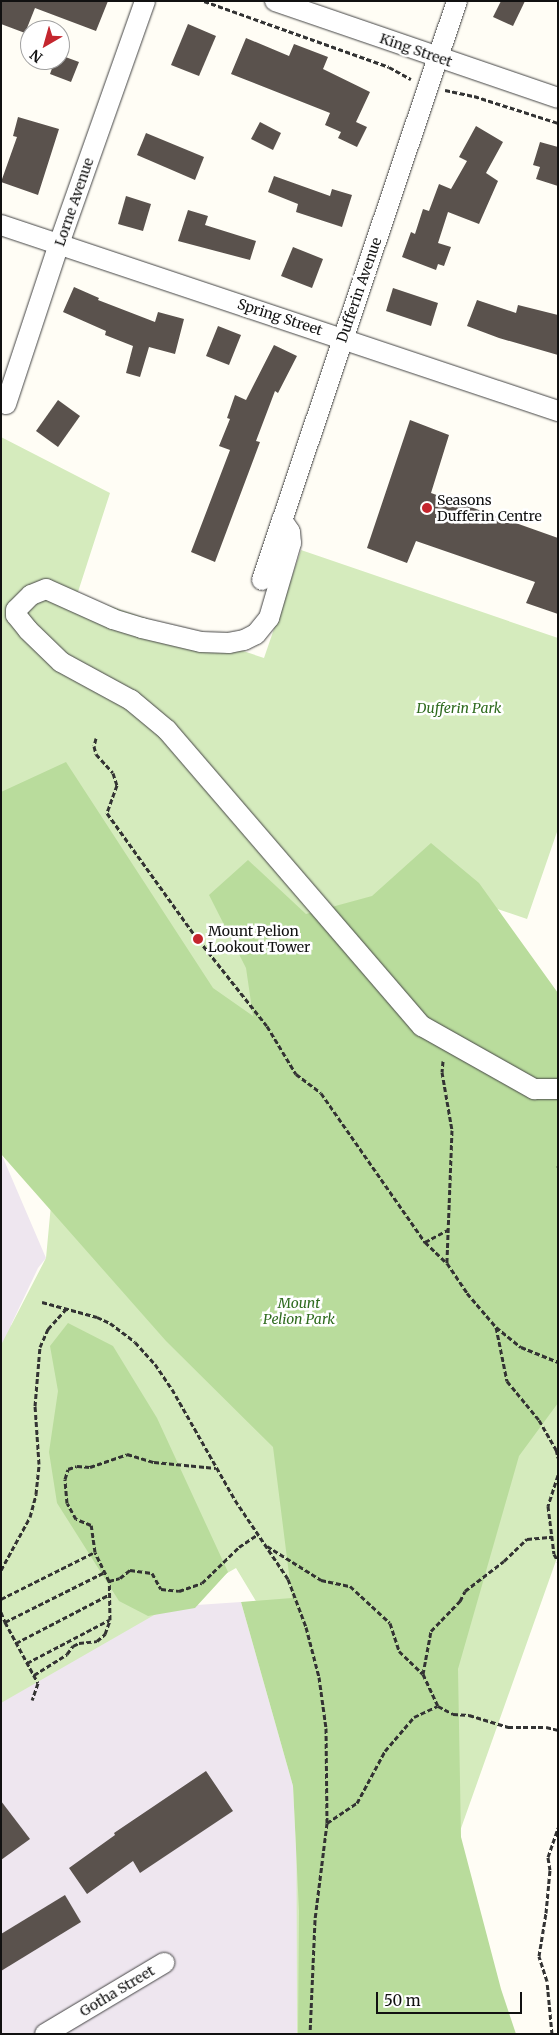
<!DOCTYPE html>
<style>
body{margin:0}
#map{position:relative;width:559px;height:2035px;overflow:hidden;background:#fffdf5;font-family:Merriweather,serif}
div>[style]{position:absolute}
.industrial>*{inset:0;background:#eee6ef}
.green>*{inset:0;background:#d5ebbd}
.forest>*{inset:0;background:#b9dc9c}
.building>*{inset:0;background:#5a524d}
.path>*{height:3px;margin-top:-1.5px;transform-origin:0;background:repeating-linear-gradient(90deg,#333 0 5px,transparent 0 7.5px)}
.roads{filter:drop-shadow(0 0 1px #444) drop-shadow(0 0 1px #444)}
.minor>*{height:20px;margin:-10px;padding:0 10px;transform-origin:10px;border-radius:10px;background:#fff}
.dots>*{width:14px;height:14px;translate:-50% -50%;box-sizing:border-box;border:2px solid #fff;border-radius:50%}
span{translate:-50% -50%;white-space:nowrap;text-align:center;line-height:1.15;-webkit-text-stroke:5px #fff;paint-order:stroke}
.street-label{font-size:14px;color:#111}
.poi-label{font-size:14px;color:#111}
.left{translate:0 -50%;text-align:left}
.park-label{font-size:14px;color:#2f6b1f;font-style:italic}
.frame{position:absolute;inset:0;border:2px solid #111;pointer-events:none}
.north{position:absolute;left:20px;top:20px;width:50px;height:50px;box-sizing:border-box;background:#fff;border:1px solid #a0a0a0;border-radius:50%;rotate:218deg;font-size:14px;font-weight:700;line-height:20px;text-align:center;color:#111}
.north::after{content:'';display:block;margin:auto;width:18px;height:22px;background:#c4262e;clip-path:polygon(50% 0,100% 100%,50% 72%,0 100%)}
.scale{position:absolute;left:376px;top:1992px;width:146px;height:22px;box-sizing:border-box;border:2px solid #111;border-top:0;padding-left:6px;font-size:15px;line-height:18px;white-space:nowrap;color:#111;-webkit-text-stroke:4px #fff;paint-order:stroke}
</style>
<div id="map">
<div class="industrial">
<div style="clip-path:polygon(1px 1153px,46px 1258px,38px 1268px,11px 1325px,167px 1607px,241px 1602px,293px 1786px,299px 1911px,298px 2034px,1px 2034px)"></div>
</div>
<div class="green">
<div style="clip-path:polygon(1px 437px,110px 493px,77px 595px,264px 658px,301px 550px,558px 638px,558px 829px,527px 919px,474px 901px,558px 1081px,558px 1555px,388px 2034px,297px 2034px,296px 1668px,236px 1568px,1px 1703px,1px 1345px,46px 1258px,64px 1066px,1px 824px)"></div>
</div>
<div class="forest">
<div style="clip-path:polygon(66px 762px,213px 988px,253px 1016px,246px 968px,209px 895px,248px 860px,306px 914px,372px 896px,431px 843px,479px 883px,558px 993px,558px 1403px,519px 1456px,458px 1669px,461px 1837px,501px 1989px,516px 2034px,298px 2034px,299px 1911px,293px 1786px,241px 1602px,292px 1598px,273px 1447px,166px 1341px,1px 1154px,1px 792px)"></div>
<div style="clip-path:polygon(68px 1323px,113px 1346px,157px 1418px,228px 1572px,195px 1608px,148px 1616px,119px 1601px,57px 1503px,49px 1452px,58px 1391px,50px 1346px)"></div>
</div>
<div class="building">
<div style="clip-path:polygon(1px 1px,108px 1px,96px 31px,35px 8px,25px 33px,1px 24px)"></div>
<div style="clip-path:polygon(501px 1px,525px 1px,513px 26px,493px 17px)"></div>
<div style="clip-path:polygon(188px 24px,216px 36px,199px 76px,171px 65px)"></div>
<div style="clip-path:polygon(246px 38px,289px 56px,294px 44px,328px 57px,323px 69px,370px 92px,356px 122px,367px 127px,357px 147px,338px 138px,341px 132px,325px 125px,330px 113px,231px 74px)"></div>
<div style="clip-path:polygon(60px 55px,79px 62px,71px 82px,50px 74px,55px 60px,60px 60px)"></div>
<div style="clip-path:polygon(18px 117px,59px 129px,38px 195px,1px 182px,17px 137px,13px 136px)"></div>
<div style="clip-path:polygon(260px 122px,281px 133px,273px 150px,251px 139px)"></div>
<div style="clip-path:polygon(476px 126px,503px 142px,486px 173px,498px 181px,479px 224px,448px 212px,438px 243px,451px 247px,444px 266px,438px 264px,436px 270px,402px 257px,411px 232px,415px 234px,423px 209px,429px 211px,439px 184px,451px 189px,467px 161px,459px 157px)"></div>
<div style="clip-path:polygon(146px 133px,204px 157px,195px 180px,137px 155px)"></div>
<div style="clip-path:polygon(540px 142px,558px 147px,558px 186px,536px 179px,540px 167px,533px 165px)"></div>
<div style="clip-path:polygon(274px 176px,330px 196px,332px 189px,352px 195px,342px 227px,296px 212px,298px 204px,268px 192px)"></div>
<div style="clip-path:polygon(126px 196px,151px 204px,143px 231px,118px 224px)"></div>
<div style="clip-path:polygon(188px 210px,208px 216px,205px 225px,256px 241px,250px 260px,178px 241px)"></div>
<div style="clip-path:polygon(293px 247px,323px 259px,312px 288px,281px 276px)"></div>
<div style="clip-path:polygon(74px 287px,99px 298px,98px 300px,155px 322px,158px 312px,184px 319px,175px 354px,149px 347px,140px 377px,126px 373px,133px 346px,105px 335px,106px 331px,63px 312px)"></div>
<div style="clip-path:polygon(393px 288px,438px 303px,431px 326px,386px 311px)"></div>
<div style="clip-path:polygon(477px 300px,516px 313px,518px 305px,558px 315px,558px 355px,499px 338px,467px 326px)"></div>
<div style="clip-path:polygon(218px 326px,241px 335px,229px 365px,206px 356px)"></div>
<div style="clip-path:polygon(274px 345px,297px 356px,278px 393px,275px 391px,256px 441px,260px 442px,215px 562px,191px 552px,230px 450px,219px 446px,230px 419px,227px 418px,235px 395px,246px 400px)"></div>
<div style="clip-path:polygon(58px 400px,80px 416px,58px 447px,36px 431px)"></div>
<div style="clip-path:polygon(410px 420px,449px 435px,431px 493px,558px 538px,558px 614px,526px 603px,535px 582px,416px 541px,407px 563px,367px 548px)"></div>
<div style="clip-path:polygon(206px 1771px,233px 1811px,140px 1873px,133px 1861px,87px 1894px,69px 1868px,115px 1835px,114px 1833px)"></div>
<div style="clip-path:polygon(1px 1801px,30px 1839px,1px 1860px)"></div>
<div style="clip-path:polygon(65px 1895px,81px 1922px,1px 1971px,1px 1934px)"></div>
</div>
<div class="path">
<div style="left:204px;top:1px;width:196px;rotate:19.6deg"></div>
<div style="left:389px;top:67px;width:25px;rotate:29deg"></div>
<div style="left:445px;top:90px;width:30px;rotate:12deg"></div>
<div style="left:474px;top:96px;width:88px;rotate:17.8deg"></div>
<div style="left:96px;top:738px;width:8px;rotate:104deg"></div>
<div style="left:94px;top:746px;width:8px;rotate:76deg"></div>
<div style="left:96px;top:754px;width:25px;rotate:48deg"></div>
<div style="left:113px;top:773px;width:13px;rotate:72deg"></div>
<div style="left:117px;top:785px;width:30px;rotate:110deg"></div>
<div style="left:107px;top:813px;width:149px;rotate:54.3deg"></div>
<div style="left:194px;top:934px;width:117px;rotate:51.6deg"></div>
<div style="left:267px;top:1026px;width:56px;rotate:58.9deg"></div>
<div style="left:296px;top:1074px;width:31px;rotate:37deg"></div>
<div style="left:321px;top:1093px;width:182px;rotate:55.1deg"></div>
<div style="left:425px;top:1242px;width:30px;rotate:44deg"></div>
<div style="left:447px;top:1263px;width:36px;rotate:56deg"></div>
<div style="left:467px;top:1293px;width:45px;rotate:49.5deg"></div>
<div style="left:496px;top:1327px;width:32px;rotate:39deg"></div>
<div style="left:521px;top:1347px;width:40px;rotate:22deg"></div>
<div style="left:443px;top:1061px;width:11px;rotate:95deg"></div>
<div style="left:442px;top:1072px;width:59px;rotate:80.2deg"></div>
<div style="left:452px;top:1130px;width:133px;rotate:92.2deg"></div>
<div style="left:558px;top:1166px;width:1px;rotate:90deg"></div>
<div style="left:425px;top:1242px;width:26px;rotate:-28deg"></div>
<div style="left:42px;top:1302px;width:57px;rotate:15.3deg"></div>
<div style="left:97px;top:1317px;width:14px;rotate:25deg"></div>
<div style="left:110px;top:1323px;width:31px;rotate:37deg"></div>
<div style="left:135px;top:1342px;width:30px;rotate:48deg"></div>
<div style="left:155px;top:1364px;width:30px;rotate:56deg"></div>
<div style="left:172px;top:1389px;width:128px;rotate:60.4deg"></div>
<div style="left:235px;top:1500px;width:95px;rotate:56.1deg"></div>
<div style="left:288px;top:1579px;width:51px;rotate:69.4deg"></div>
<div style="left:306px;top:1627px;width:52px;rotate:75.4deg"></div>
<div style="left:319px;top:1677px;width:51px;rotate:82.2deg"></div>
<div style="left:326px;top:1728px;width:95px;rotate:89.4deg"></div>
<div style="left:327px;top:1823px;width:98px;rotate:97.1deg"></div>
<div style="left:315px;top:1920px;width:114px;rotate:92.5deg"></div>
<div style="left:496px;top:1327px;width:55px;rotate:78.5deg"></div>
<div style="left:507px;top:1381px;width:50px;rotate:50.6deg"></div>
<div style="left:539px;top:1420px;width:34px;rotate:60deg"></div>
<div style="left:556px;top:1449px;width:9px;rotate:77deg"></div>
<div style="left:558px;top:1475px;width:33px;rotate:108deg"></div>
<div style="left:548px;top:1506px;width:48px;rotate:82.9deg"></div>
<div style="left:554px;top:1554px;width:8px;rotate:60deg"></div>
<div style="left:267px;top:1546px;width:64px;rotate:32.2deg"></div>
<div style="left:321px;top:1580px;width:30px;rotate:12deg"></div>
<div style="left:350px;top:1586px;width:54px;rotate:42.8deg"></div>
<div style="left:390px;top:1623px;width:29px;rotate:72deg"></div>
<div style="left:399px;top:1651px;width:33px;rotate:44deg"></div>
<div style="left:423px;top:1674px;width:35px;rotate:65deg"></div>
<div style="left:438px;top:1706px;width:17px;rotate:28deg"></div>
<div style="left:453px;top:1714px;width:16px;rotate:4deg"></div>
<div style="left:469px;top:1715px;width:41px;rotate:17.1deg"></div>
<div style="left:508px;top:1727px;width:38px"></div>
<div style="left:546px;top:1727px;width:12px;rotate:14deg"></div>
<div style="left:1px;top:1570px;width:60px;rotate:-61.3deg"></div>
<div style="left:30px;top:1517px;width:24px;rotate:-75deg"></div>
<div style="left:36px;top:1494px;width:30px;rotate:-84deg"></div>
<div style="left:39px;top:1464px;width:58px;rotate:-93.9deg"></div>
<div style="left:35px;top:1406px;width:59px;rotate:-85.2deg"></div>
<div style="left:40px;top:1347px;width:20px;rotate:-66deg"></div>
<div style="left:48px;top:1329px;width:27px;rotate:-48deg"></div>
<div style="left:109px;top:1581px;width:11px;rotate:-15deg"></div>
<div style="left:120px;top:1578px;width:13px;rotate:-39deg"></div>
<div style="left:130px;top:1570px;width:22px;rotate:8deg"></div>
<div style="left:152px;top:1573px;width:18px;rotate:61deg"></div>
<div style="left:161px;top:1589px;width:18px;rotate:6deg"></div>
<div style="left:179px;top:1591px;width:24px;rotate:-19deg"></div>
<div style="left:202px;top:1583px;width:52px;rotate:-44.2deg"></div>
<div style="left:239px;top:1547px;width:23px;rotate:-34deg"></div>
<div style="left:1px;top:1599px;width:105px;rotate:-26.6deg"></div>
<div style="left:1px;top:1612px;width:11px;rotate:68deg"></div>
<div style="left:5px;top:1622px;width:69px;rotate:61.6deg"></div>
<div style="left:38px;top:1683px;width:18px;rotate:109deg"></div>
<div style="left:5px;top:1622px;width:112px;rotate:-26.6deg"></div>
<div style="left:16px;top:1643px;width:106px;rotate:-27.5deg"></div>
<div style="left:27px;top:1663px;width:93px;rotate:-27.7deg"></div>
<div style="left:423px;top:1674px;width:44px;rotate:-79.5deg"></div>
<div style="left:431px;top:1631px;width:42px;rotate:-46deg"></div>
<div style="left:460px;top:1601px;width:11px;rotate:-63deg"></div>
<div style="left:465px;top:1591px;width:49px;rotate:-37.6deg"></div>
<div style="left:504px;top:1561px;width:32px;rotate:-44deg"></div>
<div style="left:527px;top:1539px;width:25px;rotate:-5deg"></div>
<div style="left:34px;top:1675px;width:39px;rotate:-32deg"></div>
<div style="left:67px;top:1654px;width:10px;rotate:-53deg"></div>
<div style="left:73px;top:1646px;width:7px;rotate:-27deg"></div>
<div style="left:79px;top:1643px;width:18px;rotate:-6deg"></div>
<div style="left:97px;top:1641px;width:11px;rotate:-41deg"></div>
<div style="left:105px;top:1634px;width:15px;rotate:-70deg"></div>
<div style="left:110px;top:1620px;width:39px;rotate:-91deg"></div>
<div style="left:109px;top:1581px;width:32px;rotate:-116deg"></div>
<div style="left:95px;top:1552px;width:27px;rotate:-98deg"></div>
<div style="left:91px;top:1525px;width:16px;rotate:-158deg"></div>
<div style="left:76px;top:1519px;width:18px;rotate:-119deg"></div>
<div style="left:67px;top:1503px;width:24px;rotate:-95deg"></div>
<div style="left:65px;top:1479px;width:10px;rotate:-73deg"></div>
<div style="left:68px;top:1469px;width:9px;rotate:-18deg"></div>
<div style="left:77px;top:1466px;width:13px;rotate:4deg"></div>
<div style="left:90px;top:1467px;width:39px;rotate:-19deg"></div>
<div style="left:127px;top:1454px;width:28px;rotate:17deg"></div>
<div style="left:154px;top:1462px;width:62px;rotate:5.5deg"></div>
<div style="left:327px;top:1823px;width:36px;rotate:-34deg"></div>
<div style="left:357px;top:1803px;width:59px;rotate:-61.7deg"></div>
<div style="left:385px;top:1751px;width:45px;rotate:-49.5deg"></div>
<div style="left:414px;top:1717px;width:26px;rotate:-25deg"></div>
<div style="left:552px;top:2034px;width:53px;rotate:-95.4deg"></div>
<div style="left:547px;top:1981px;width:26px;rotate:-108deg"></div>
<div style="left:539px;top:1956px;width:44px;rotate:-80.8deg"></div>
<div style="left:546px;top:1913px;width:43px;rotate:-84.7deg"></div>
<div style="left:550px;top:1870px;width:13px;rotate:-99deg"></div>
<div style="left:548px;top:1857px;width:31px;rotate:-71deg"></div>
</div>
<div class="roads">
<div class="minor">
<div style="left:275px;top:1px;width:299px;rotate:18.9deg"></div>
<div style="left:1px;top:225px;width:587px;rotate:18.47deg"></div>
<div style="left:6px;top:404px;width:169px;rotate:-71.7deg"></div>
<div style="left:59px;top:244px;width:258px;rotate:-70.5deg"></div>
<div style="left:282px;top:520px;width:14px;rotate:56deg"></div>
<div style="left:290px;top:532px;width:11px;rotate:85deg"></div>
<div style="left:291px;top:543px;width:78px;rotate:106.3deg"></div>
<div style="left:269px;top:618px;width:21px;rotate:129deg"></div>
<div style="left:256px;top:634px;width:13px;rotate:153deg"></div>
<div style="left:244px;top:640px;width:15px;rotate:169deg"></div>
<div style="left:229px;top:643px;width:28px;rotate:-178deg"></div>
<div style="left:201px;top:642px;width:61px;rotate:-166.7deg"></div>
<div style="left:142px;top:628px;width:30px;rotate:-163deg"></div>
<div style="left:113px;top:619px;width:73px;rotate:-155.9deg"></div>
<div style="left:46px;top:589px;width:16px;rotate:158deg"></div>
<div style="left:31px;top:595px;width:21px;rotate:135deg"></div>
<div style="left:16px;top:610px;width:5px;rotate:90deg"></div>
<div style="left:16px;top:615px;width:19px;rotate:51deg"></div>
<div style="left:28px;top:630px;width:46px;rotate:44.1deg"></div>
<div style="left:61px;top:662px;width:80px;rotate:28.5deg"></div>
<div style="left:131px;top:700px;width:47px;rotate:39.8deg"></div>
<div style="left:167px;top:730px;width:391px;rotate:49.3deg"></div>
<div style="left:422px;top:1026px;width:129px;rotate:29.4deg"></div>
<div style="left:534px;top:1089px;width:24px"></div>
<div style="left:262px;top:580px;width:611px;rotate:-71.39deg"></div>
<div style="left:45px;top:2034px;width:139px;rotate:-30.8deg"></div>
</div>
</div>
<div class="dots">
<div style="left:427px;top:508px;background:#c4262e"></div>
<div style="left:198px;top:939px;background:#c4262e"></div>
</div>
<div class="street-label">
<span style="left:416px;top:50px;rotate:19deg">King Street</span>
<span style="left:74px;top:202px;rotate:-71deg">Lorne Avenue</span>
<span style="left:359px;top:290px;rotate:-71deg">Dufferin Avenue</span>
<span style="left:280px;top:317px;rotate:18deg">Spring Street</span>
<span style="left:117px;top:1991px;rotate:-31deg">Gotha Street</span>
</div>
<div class="poi-label">
<span class="left" style="left:437px;top:508px">Seasons<br>Dufferin Centre</span>
<span class="left" style="left:208px;top:939px">Mount Pelion<br>Lookout Tower</span>
</div>
<div class="park-label">
<span style="left:459px;top:708px">Dufferin Park</span>
<span style="left:299px;top:1311px">Mount<br>Pelion Park</span>
</div>
<div class="frame"></div>
<div class="north">N</div>
<div class="scale">50 m</div>
</div>
